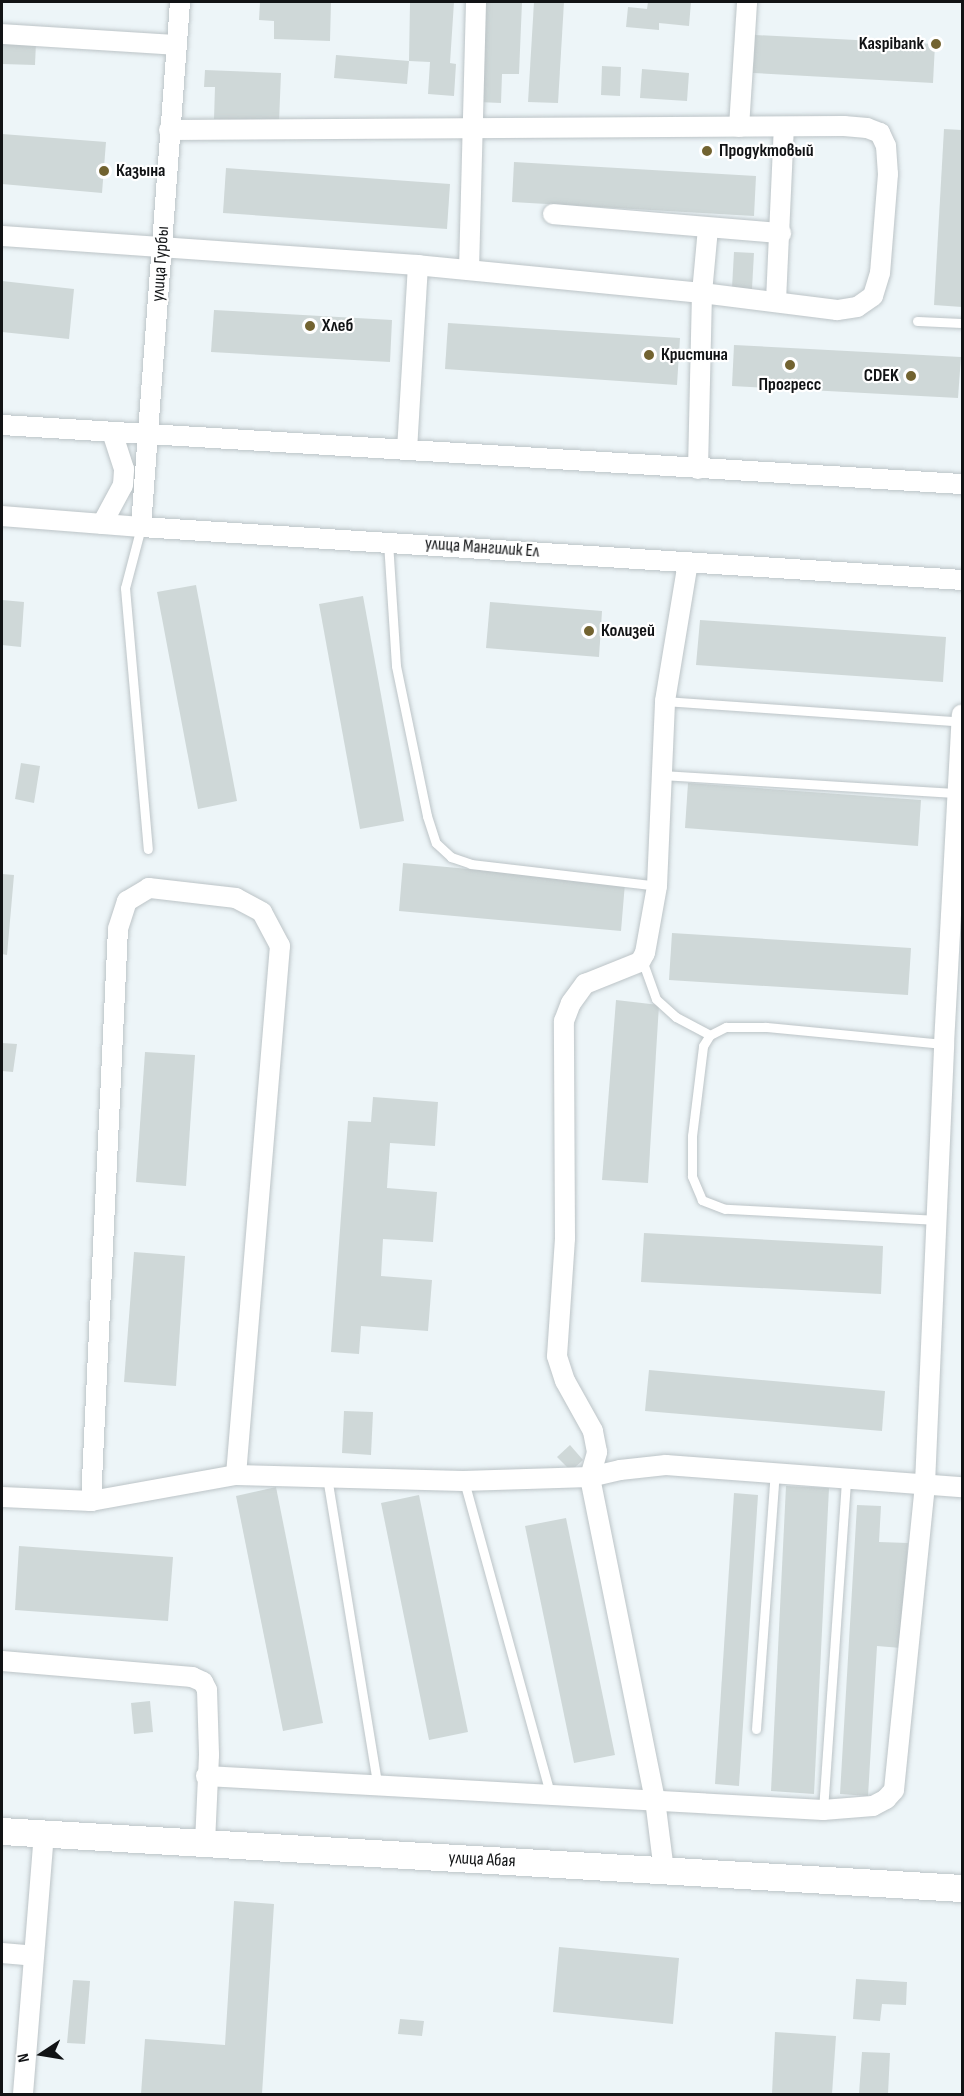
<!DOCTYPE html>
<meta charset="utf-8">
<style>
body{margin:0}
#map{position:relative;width:964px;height:2096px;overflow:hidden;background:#edf5f8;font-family:"Sofia Sans Condensed",sans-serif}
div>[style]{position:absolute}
.building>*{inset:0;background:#cfd8d8}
.roads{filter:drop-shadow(0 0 2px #bcc4c7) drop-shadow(0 0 2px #bcc4c7)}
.lane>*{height:9px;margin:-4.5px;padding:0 4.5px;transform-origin:4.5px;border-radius:4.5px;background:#fff}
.street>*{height:20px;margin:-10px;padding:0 10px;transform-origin:10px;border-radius:10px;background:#fff}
.secondary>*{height:27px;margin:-13.5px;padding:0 13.5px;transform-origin:13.5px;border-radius:13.5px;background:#fff}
.dots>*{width:16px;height:16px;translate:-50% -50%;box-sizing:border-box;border:3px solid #fff;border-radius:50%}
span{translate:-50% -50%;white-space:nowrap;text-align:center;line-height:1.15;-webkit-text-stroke:4.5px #fff;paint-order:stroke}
.poi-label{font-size:18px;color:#111315;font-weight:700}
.right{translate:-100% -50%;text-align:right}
.left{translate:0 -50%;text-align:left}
.street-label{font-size:18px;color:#111315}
.frame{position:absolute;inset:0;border:3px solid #111315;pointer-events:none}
.north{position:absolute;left:12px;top:2024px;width:60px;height:60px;-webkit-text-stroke:4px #fff;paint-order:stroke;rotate:258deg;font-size:16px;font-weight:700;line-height:24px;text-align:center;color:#111315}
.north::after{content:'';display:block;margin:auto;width:21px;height:27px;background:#111315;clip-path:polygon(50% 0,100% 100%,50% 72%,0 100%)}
</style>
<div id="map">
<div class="building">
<div style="clip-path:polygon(260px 2px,331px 2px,330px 41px,274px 39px,274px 21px,259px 20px)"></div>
<div style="clip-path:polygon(410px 2px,454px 2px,450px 63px,456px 64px,454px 96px,428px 94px,430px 62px,409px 61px)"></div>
<div style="clip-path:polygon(482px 2px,522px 2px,519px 74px,502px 74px,501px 103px,478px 102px)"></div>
<div style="clip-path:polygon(534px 2px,564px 2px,558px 103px,528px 102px)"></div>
<div style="clip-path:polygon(648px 2px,691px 2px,689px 26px,659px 23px,659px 30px,626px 27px,628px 7px,647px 9px)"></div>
<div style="clip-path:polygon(755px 35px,935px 44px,933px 83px,753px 73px)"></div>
<div style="clip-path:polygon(2px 41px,36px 42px,35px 65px,2px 64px)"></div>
<div style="clip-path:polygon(336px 55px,409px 61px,407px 84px,334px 78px)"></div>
<div style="clip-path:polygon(602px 66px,621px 67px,620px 96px,601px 95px)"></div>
<div style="clip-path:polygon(642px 69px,689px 73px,687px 101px,640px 98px)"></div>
<div style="clip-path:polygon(205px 70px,281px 73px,279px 122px,214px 119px,215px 87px,204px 87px)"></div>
<div style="clip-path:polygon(944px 129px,962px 130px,962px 307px,934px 305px)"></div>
<div style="clip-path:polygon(2px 134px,106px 142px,102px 193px,2px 184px)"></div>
<div style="clip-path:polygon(514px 162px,756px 176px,754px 216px,512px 202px)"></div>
<div style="clip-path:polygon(226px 168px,450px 184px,447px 229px,223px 213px)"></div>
<div style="clip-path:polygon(734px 252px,754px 253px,752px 289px,732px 288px)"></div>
<div style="clip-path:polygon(2px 281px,74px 289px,69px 339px,2px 332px)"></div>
<div style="clip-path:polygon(214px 310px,392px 320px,390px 362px,211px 352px)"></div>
<div style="clip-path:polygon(448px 323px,680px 338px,677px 385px,445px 369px)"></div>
<div style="clip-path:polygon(734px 345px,961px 357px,958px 398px,732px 386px)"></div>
<div style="clip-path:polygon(196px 585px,237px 801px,198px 809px,157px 592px)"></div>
<div style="clip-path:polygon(363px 596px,404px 821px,360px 829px,319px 604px)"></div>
<div style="clip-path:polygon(2px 600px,24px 602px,21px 647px,2px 645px)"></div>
<div style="clip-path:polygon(490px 602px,602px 611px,599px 657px,486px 648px)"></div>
<div style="clip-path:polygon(700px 620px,946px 637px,943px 682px,696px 665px)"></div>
<div style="clip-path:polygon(21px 763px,40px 766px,34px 803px,15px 799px)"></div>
<div style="clip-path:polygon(688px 783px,921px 800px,918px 846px,685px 828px)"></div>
<div style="clip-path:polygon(403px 863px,625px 883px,621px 931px,399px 911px)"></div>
<div style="clip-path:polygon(2px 874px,14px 875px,7px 955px,2px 954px)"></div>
<div style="clip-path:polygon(672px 933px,911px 948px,908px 995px,669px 980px)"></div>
<div style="clip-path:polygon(616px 1000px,659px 1005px,648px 1183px,602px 1180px)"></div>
<div style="clip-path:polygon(2px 1043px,17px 1044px,13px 1072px,2px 1071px)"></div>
<div style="clip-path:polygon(145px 1052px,195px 1055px,186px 1186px,136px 1182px)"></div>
<div style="clip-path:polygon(373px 1097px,438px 1102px,435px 1146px,390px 1143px,387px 1188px,437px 1192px,433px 1242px,383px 1239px,381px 1276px,432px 1280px,428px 1331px,361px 1326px,359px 1354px,331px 1352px,348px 1121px,371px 1122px)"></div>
<div style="clip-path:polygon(644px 1233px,883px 1246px,881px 1294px,641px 1282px)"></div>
<div style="clip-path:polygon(134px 1252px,185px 1256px,176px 1386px,124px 1382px)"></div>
<div style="clip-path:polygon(649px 1370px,885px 1391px,882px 1431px,645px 1411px)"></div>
<div style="clip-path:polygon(344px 1411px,373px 1412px,371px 1455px,342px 1453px)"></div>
<div style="clip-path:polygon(570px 1445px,583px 1460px,571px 1471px,557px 1457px)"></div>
<div style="clip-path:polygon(786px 1486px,829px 1488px,814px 1794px,771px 1791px)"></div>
<div style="clip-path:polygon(276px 1487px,323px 1723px,283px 1731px,236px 1496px)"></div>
<div style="clip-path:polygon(734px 1493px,758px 1495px,739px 1786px,715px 1784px)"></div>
<div style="clip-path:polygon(419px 1495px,468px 1732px,429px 1740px,381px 1503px)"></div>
<div style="clip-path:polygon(857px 1505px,881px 1506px,879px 1542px,908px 1543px,901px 1648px,877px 1646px,868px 1796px,840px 1794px)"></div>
<div style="clip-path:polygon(566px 1518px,615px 1755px,574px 1763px,525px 1526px)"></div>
<div style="clip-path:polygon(19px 1546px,173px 1557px,168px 1621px,15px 1610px)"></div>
<div style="clip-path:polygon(150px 1701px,153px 1732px,134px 1734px,131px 1703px)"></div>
<div style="clip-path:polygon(234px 1901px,274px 1904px,262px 2094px,141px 2094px,145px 2039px,225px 2045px)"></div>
<div style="clip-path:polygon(559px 1947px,679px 1958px,673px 2024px,553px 2012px)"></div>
<div style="clip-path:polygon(856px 1979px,907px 1982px,906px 2005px,882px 2004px,880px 2021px,853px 2019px)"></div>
<div style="clip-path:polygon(73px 1980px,90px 1981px,85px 2044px,67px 2043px)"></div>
<div style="clip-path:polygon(400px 2019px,424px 2021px,422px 2036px,398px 2034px)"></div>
<div style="clip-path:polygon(775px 2032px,836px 2036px,832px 2094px,772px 2094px)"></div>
<div style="clip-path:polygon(862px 2052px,890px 2053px,888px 2094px,859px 2094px)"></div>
</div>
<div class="roads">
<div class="lane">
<div style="left:917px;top:321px;width:45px;rotate:2.5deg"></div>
<div style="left:141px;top:527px;width:63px;rotate:104.7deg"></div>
<div style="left:125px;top:588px;width:262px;rotate:85deg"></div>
<div style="left:388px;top:542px;width:124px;rotate:86.3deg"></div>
<div style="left:396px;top:666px;width:153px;rotate:78.3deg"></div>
<div style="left:427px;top:816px;width:28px;rotate:72deg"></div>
<div style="left:436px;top:843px;width:21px;rotate:43deg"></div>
<div style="left:451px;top:857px;width:21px;rotate:19deg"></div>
<div style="left:471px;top:864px;width:187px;rotate:6.7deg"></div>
<div style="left:665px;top:701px;width:298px;rotate:4deg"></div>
<div style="left:662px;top:775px;width:297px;rotate:3.5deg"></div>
<div style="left:642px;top:960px;width:41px;rotate:70.3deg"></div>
<div style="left:656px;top:999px;width:27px;rotate:42deg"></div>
<div style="left:676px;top:1017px;width:38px;rotate:28deg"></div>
<div style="left:938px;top:1220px;width:213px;rotate:-177deg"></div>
<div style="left:725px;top:1209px;width:25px;rotate:-159deg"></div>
<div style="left:702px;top:1200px;width:26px;rotate:-113deg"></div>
<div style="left:692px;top:1176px;width:40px;rotate:-90deg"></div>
<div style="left:692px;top:1136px;width:91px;rotate:-83deg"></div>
<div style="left:703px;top:1046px;width:13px;rotate:-58deg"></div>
<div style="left:710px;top:1035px;width:18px;rotate:-27deg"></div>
<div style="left:726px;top:1027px;width:40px"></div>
<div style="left:766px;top:1027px;width:179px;rotate:5.5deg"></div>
<div style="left:327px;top:1477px;width:310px;rotate:80.7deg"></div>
<div style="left:464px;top:1481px;width:325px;rotate:74.6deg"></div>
<div style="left:756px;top:1729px;width:257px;rotate:-85.8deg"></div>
<div style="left:823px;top:1810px;width:333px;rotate:-86deg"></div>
</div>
<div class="street">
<div style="left:2px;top:34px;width:175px;rotate:3.6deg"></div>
<div style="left:739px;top:127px;width:125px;rotate:-86.3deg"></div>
<div style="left:169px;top:130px;width:675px;rotate:-0.34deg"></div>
<div style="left:844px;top:126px;width:23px;rotate:5deg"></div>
<div style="left:867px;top:128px;width:14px;rotate:21deg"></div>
<div style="left:880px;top:133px;width:14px;rotate:65deg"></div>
<div style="left:886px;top:146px;width:28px;rotate:86deg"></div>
<div style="left:888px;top:174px;width:99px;rotate:94.6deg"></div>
<div style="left:880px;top:273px;width:24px;rotate:107deg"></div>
<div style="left:873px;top:296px;width:19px;rotate:145deg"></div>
<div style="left:857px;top:307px;width:20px;rotate:171deg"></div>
<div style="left:837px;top:310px;width:136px;rotate:-172.8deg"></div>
<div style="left:702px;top:293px;width:285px;rotate:-174.4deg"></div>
<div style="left:553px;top:214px;width:229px;rotate:4.8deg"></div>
<div style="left:2px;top:236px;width:417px;rotate:4deg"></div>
<div style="left:418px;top:265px;width:184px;rotate:93.4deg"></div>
<div style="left:469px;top:270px;width:268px;rotate:-88.5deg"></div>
<div style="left:776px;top:301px;width:173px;rotate:-87.4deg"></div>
<div style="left:2px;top:425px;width:962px;rotate:3.52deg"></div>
<div style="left:698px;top:469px;width:176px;rotate:-88.7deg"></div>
<div style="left:702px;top:293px;width:65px;rotate:-84.7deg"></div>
<div style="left:2px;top:516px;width:139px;rotate:4.5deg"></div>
<div style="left:141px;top:527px;width:823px;rotate:3.69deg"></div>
<div style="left:102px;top:524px;width:44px;rotate:-61.7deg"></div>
<div style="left:123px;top:485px;width:16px;rotate:-86deg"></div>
<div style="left:124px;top:469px;width:39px;rotate:-108deg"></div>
<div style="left:141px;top:527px;width:526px;rotate:-85.75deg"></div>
<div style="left:236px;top:1475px;width:227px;rotate:1.5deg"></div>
<div style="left:463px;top:1481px;width:127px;rotate:-1.8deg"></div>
<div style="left:590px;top:1477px;width:26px;rotate:-74deg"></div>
<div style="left:597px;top:1452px;width:21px;rotate:-101deg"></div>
<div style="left:593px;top:1431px;width:57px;rotate:-119.2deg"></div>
<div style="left:565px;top:1381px;width:26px;rotate:-108deg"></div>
<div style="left:557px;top:1356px;width:118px;rotate:-86.1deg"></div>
<div style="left:565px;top:1238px;width:217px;rotate:-90.3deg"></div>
<div style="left:564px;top:1021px;width:19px;rotate:-69deg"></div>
<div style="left:571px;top:1003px;width:24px;rotate:-54deg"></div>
<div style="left:585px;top:984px;width:59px;rotate:-21.8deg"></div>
<div style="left:640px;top:962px;width:10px;rotate:-61deg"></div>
<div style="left:645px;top:953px;width:68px;rotate:-79.8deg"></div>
<div style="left:657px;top:886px;width:185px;rotate:-87.5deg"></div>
<div style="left:665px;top:701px;width:141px;rotate:-80.6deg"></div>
<div style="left:2px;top:1497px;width:89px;rotate:2.6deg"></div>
<div style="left:91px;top:1501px;width:147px;rotate:-10.2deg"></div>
<div style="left:236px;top:1475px;width:531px;rotate:-85.25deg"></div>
<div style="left:280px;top:946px;width:38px;rotate:-118deg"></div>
<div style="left:262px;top:912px;width:30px;rotate:-152deg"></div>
<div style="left:236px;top:898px;width:88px;rotate:-173.4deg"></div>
<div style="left:149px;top:888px;width:26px;rotate:149deg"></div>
<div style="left:127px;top:901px;width:29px;rotate:108deg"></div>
<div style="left:118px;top:929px;width:573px;rotate:92.7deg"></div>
<div style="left:2px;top:1661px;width:191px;rotate:4.8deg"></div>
<div style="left:192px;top:1677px;width:12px;rotate:24deg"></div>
<div style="left:203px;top:1682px;width:9px;rotate:63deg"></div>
<div style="left:207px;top:1690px;width:65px;rotate:88.2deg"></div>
<div style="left:209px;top:1755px;width:88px;rotate:92.6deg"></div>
<div style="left:206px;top:1776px;width:618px;rotate:3.15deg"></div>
<div style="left:823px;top:1810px;width:50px;rotate:-4.6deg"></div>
<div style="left:873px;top:1806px;width:15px;rotate:-28deg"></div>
<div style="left:886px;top:1799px;width:12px;rotate:-48deg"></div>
<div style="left:894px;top:1790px;width:308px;rotate:-84.2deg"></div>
<div style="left:925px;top:1484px;width:440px;rotate:-87.5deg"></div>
<div style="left:944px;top:1044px;width:330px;rotate:-86.9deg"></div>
<div style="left:664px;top:1871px;width:72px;rotate:-97.2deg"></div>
<div style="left:655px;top:1800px;width:329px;rotate:-101.4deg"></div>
<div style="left:590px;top:1477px;width:31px;rotate:-13deg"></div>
<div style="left:620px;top:1470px;width:46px;rotate:-6.2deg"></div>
<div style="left:666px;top:1465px;width:297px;rotate:4.3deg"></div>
<div style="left:2px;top:1953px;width:32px;rotate:5deg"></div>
<div style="left:23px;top:2094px;width:261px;rotate:-85.4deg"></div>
</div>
<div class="secondary">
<div style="left:2px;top:1831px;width:962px;rotate:3.4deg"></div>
</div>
</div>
<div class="dots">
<div style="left:936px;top:44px;background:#726330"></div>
<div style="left:707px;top:151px;background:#726330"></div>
<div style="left:104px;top:171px;background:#726330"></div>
<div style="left:310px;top:326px;background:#726330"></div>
<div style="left:649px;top:355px;background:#726330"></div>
<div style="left:790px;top:365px;background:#726330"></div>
<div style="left:911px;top:376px;background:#726330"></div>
<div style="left:589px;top:631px;background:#726330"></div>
</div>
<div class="poi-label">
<span class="right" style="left:924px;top:44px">Kaspibank</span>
<span class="left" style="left:719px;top:151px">Продуктовый</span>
<span class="left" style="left:116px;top:171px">Казына</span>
<span class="left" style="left:322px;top:326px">Хлеб</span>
<span class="left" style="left:661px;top:355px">Кристина</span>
<span class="right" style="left:899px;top:376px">CDEK</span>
<span style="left:790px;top:385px">Прогресс</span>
<span class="left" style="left:601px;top:631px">Колизей</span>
</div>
<div class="street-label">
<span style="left:161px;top:264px;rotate:-86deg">улица Гурбы</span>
<span style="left:482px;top:548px;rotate:4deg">улица Мангилик Ел</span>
<span style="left:482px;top:1860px;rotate:3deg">улица Абая</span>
</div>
<div class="frame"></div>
<div class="north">N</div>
</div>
